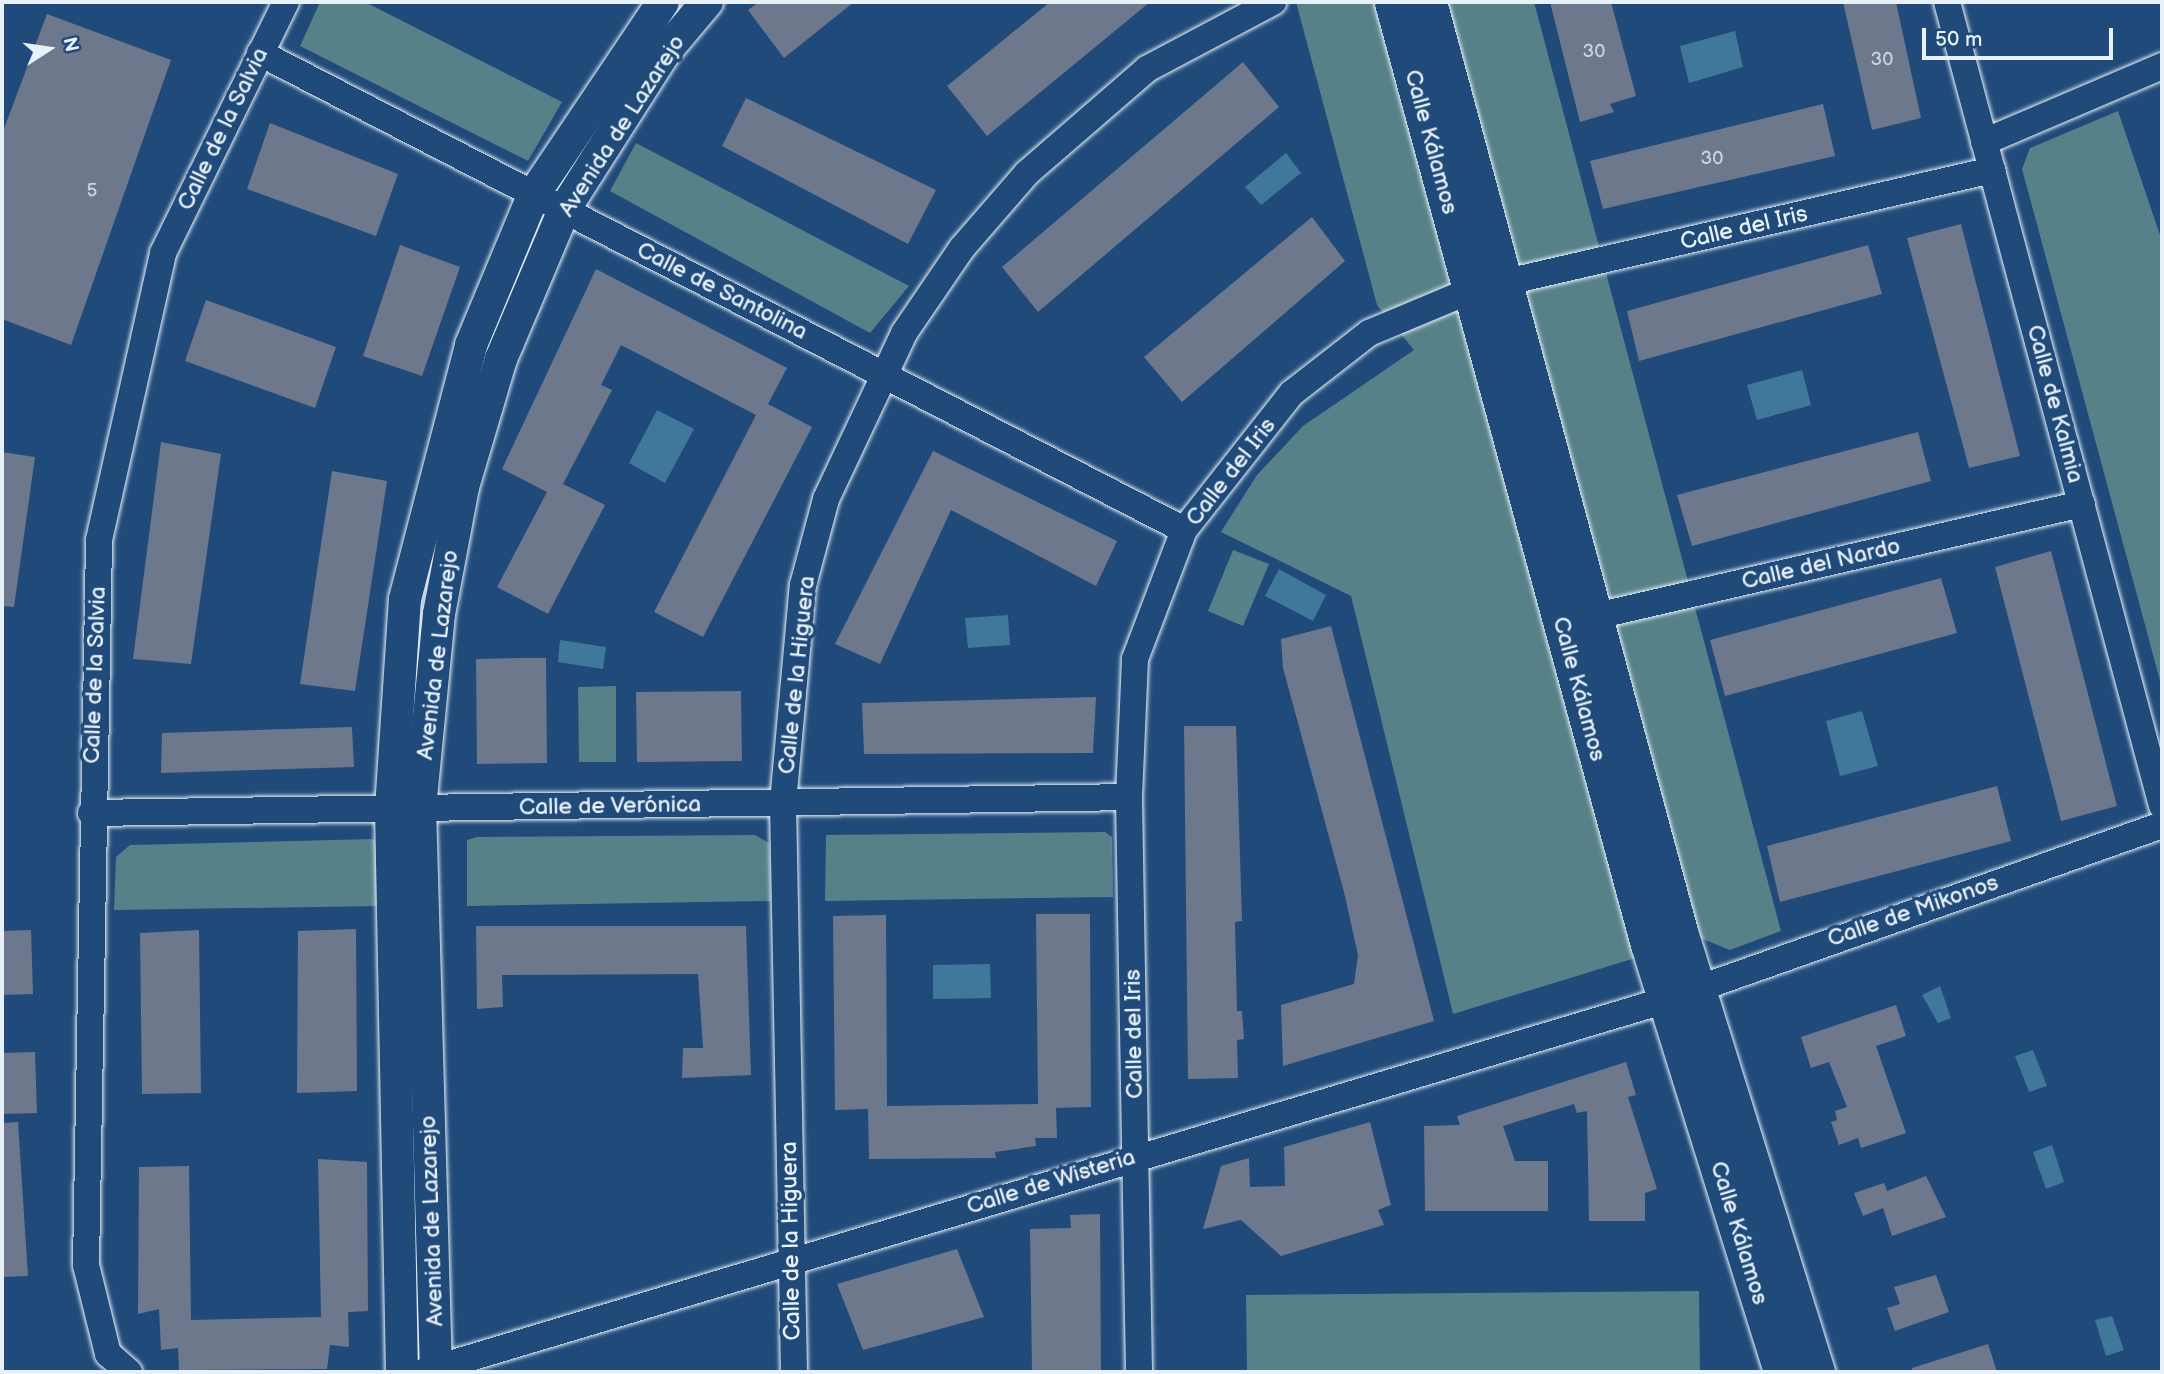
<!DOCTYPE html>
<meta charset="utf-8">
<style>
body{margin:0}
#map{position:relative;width:2164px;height:1374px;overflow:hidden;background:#1f4a7a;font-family:"Balsamiq Sans",sans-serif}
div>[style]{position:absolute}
.green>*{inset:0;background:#568189}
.water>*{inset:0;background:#40789b}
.building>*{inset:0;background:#6d788c}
.roads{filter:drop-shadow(0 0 2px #e8f1f8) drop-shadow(0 0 2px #e8f1f8)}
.minor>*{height:26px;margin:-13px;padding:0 13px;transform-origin:13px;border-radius:13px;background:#1f4a7a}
.tertiary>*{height:32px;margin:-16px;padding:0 16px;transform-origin:16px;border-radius:16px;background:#1f4a7a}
.secondary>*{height:37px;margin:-18.5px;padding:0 18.5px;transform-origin:18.5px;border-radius:18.5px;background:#1f4a7a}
span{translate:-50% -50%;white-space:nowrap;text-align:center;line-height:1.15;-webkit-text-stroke:7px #1f4a7a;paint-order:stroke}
.number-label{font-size:19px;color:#c9d3dd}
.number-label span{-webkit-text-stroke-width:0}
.street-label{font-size:23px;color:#e8f1f8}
.frame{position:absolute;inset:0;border:4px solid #e8f1f8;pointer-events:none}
.north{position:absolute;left:14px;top:14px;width:70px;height:70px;-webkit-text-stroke:5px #1f4a7a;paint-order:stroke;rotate:78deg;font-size:19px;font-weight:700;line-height:28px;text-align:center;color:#e8f1f8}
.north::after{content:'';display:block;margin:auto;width:24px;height:32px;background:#e8f1f8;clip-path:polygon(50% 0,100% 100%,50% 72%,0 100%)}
.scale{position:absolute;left:1922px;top:28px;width:191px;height:32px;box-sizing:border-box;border:4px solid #e8f1f8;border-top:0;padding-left:9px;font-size:21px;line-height:24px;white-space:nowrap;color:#e8f1f8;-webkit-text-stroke:5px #1f4a7a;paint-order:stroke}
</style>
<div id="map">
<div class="green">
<div style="clip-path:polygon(320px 2px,365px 2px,562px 102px,528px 161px,300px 46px)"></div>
<div style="clip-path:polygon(1296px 2px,1534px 2px,1781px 931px,1730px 950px,1700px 938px,1453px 1014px,1351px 596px,1221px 532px,1257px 475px,1303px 426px,1414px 350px,1377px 305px)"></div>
<div style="clip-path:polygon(2118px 111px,2162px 241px,2162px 688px,2022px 169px,2030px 148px)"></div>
<div style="clip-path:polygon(636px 143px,909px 286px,870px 333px,610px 191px)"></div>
<div style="clip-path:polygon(1233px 550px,1269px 564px,1243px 626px,1208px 611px)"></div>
<div style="clip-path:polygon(616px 686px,616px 762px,579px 762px,578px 687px)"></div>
<div style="clip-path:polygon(1105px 832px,1112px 837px,1113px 897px,825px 901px,826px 835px)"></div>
<div style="clip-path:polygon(755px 835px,769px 843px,771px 901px,467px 906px,467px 840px,477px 837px)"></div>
<div style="clip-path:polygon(373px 839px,380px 846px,381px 906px,114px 910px,116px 857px,130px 845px)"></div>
<div style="clip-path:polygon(1699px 1291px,1700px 1372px,1247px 1372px,1246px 1295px)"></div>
</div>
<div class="water">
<div style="clip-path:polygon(1735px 31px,1743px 67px,1689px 83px,1680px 46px)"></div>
<div style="clip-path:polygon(1286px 153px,1301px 173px,1261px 205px,1245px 187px)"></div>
<div style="clip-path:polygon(1802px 370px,1811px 405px,1757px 420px,1747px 385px)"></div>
<div style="clip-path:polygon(657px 410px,694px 429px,665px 483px,629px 463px)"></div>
<div style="clip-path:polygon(1279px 569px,1326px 595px,1313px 621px,1265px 596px)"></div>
<div style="clip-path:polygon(1008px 615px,1010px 645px,968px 648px,965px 618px)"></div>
<div style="clip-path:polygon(560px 640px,606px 647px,603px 669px,558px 662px)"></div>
<div style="clip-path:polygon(1862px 711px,1878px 766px,1840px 776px,1826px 721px)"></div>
<div style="clip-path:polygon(990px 964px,991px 998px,933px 999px,933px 965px)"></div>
<div style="clip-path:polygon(1940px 986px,1951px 1018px,1938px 1023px,1922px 995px)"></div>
<div style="clip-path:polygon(2033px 1050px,2047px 1086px,2029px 1092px,2015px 1056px)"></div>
<div style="clip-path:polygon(2052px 1145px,2064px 1182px,2046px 1189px,2033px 1152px)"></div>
<div style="clip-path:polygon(2112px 1316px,2124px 1350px,2106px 1356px,2095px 1320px)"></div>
</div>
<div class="building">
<div style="clip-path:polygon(759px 2px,854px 2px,784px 58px,748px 10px)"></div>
<div style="clip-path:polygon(1050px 2px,1150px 2px,987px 136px,947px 86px)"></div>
<div style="clip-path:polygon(1550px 2px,1611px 2px,1636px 96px,1610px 104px,1614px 112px,1580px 122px)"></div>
<div style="clip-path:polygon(1843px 2px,1896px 2px,1921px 118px,1872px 130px)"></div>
<div style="clip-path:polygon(47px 14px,171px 60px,71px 345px,2px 319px,2px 134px)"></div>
<div style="clip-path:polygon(1243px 62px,1279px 107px,1038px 312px,1002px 267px)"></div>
<div style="clip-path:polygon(746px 98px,936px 190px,908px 244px,722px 146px)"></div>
<div style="clip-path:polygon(1823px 104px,1835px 156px,1603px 209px,1590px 161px)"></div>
<div style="clip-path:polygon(270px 123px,398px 174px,376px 236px,247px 189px)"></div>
<div style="clip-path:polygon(1312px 217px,1345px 261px,1182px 402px,1144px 357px)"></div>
<div style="clip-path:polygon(1961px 224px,2020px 456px,1969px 468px,1907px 238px)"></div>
<div style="clip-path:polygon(400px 245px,460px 267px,422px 376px,363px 356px)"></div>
<div style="clip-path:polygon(1868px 245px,1882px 294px,1639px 361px,1627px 311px)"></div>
<div style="clip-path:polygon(596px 269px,787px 368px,768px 404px,812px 427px,703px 637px,654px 612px,756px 415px,621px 345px,601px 385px,612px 390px,563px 484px,605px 505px,548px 614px,497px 587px,547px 492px,502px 469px)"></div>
<div style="clip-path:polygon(206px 300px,336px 347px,315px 408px,185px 361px)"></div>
<div style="clip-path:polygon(1918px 432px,1931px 481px,1692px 546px,1677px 495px)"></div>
<div style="clip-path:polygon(161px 442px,221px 454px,191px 664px,133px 659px)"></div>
<div style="clip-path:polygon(933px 451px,1117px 541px,1096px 586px,951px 510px,880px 664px,835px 644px)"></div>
<div style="clip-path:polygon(2px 452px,35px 457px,14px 607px,2px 606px)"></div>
<div style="clip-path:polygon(332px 471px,387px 481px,355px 691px,300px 684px)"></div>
<div style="clip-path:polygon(2051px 551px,2117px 806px,2061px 821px,1995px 567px)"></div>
<div style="clip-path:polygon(1941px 578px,1957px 633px,1725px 696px,1710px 640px)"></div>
<div style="clip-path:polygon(1331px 626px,1434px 1021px,1283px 1066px,1281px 1005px,1354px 984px,1358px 955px,1344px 892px,1283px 668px,1281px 639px)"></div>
<div style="clip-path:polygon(523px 658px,546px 658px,547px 763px,477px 764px,476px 659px)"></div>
<div style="clip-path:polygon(741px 691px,742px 761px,637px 762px,636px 692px)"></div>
<div style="clip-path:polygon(1096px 697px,1093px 753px,864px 754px,862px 703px)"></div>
<div style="clip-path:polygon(1184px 726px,1236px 726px,1242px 921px,1235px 922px,1237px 1011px,1242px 1011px,1244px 1039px,1237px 1040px,1238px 1078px,1188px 1079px)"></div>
<div style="clip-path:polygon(352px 727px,354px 767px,161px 773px,162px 733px)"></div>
<div style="clip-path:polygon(1997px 786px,2011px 841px,1780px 902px,1767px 846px)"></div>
<div style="clip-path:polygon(1036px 914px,1090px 914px,1091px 1107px,1056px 1108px,1057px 1138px,1035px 1138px,1036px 1146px,995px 1152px,996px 1158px,869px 1159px,868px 1109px,835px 1110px,833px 916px,886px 915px,887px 1106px,1038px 1104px)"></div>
<div style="clip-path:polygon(476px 926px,746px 926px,751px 1075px,682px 1078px,683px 1048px,703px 1048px,698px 974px,502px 975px,503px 1007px,477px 1009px)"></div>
<div style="clip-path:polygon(356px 929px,357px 1091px,297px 1093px,298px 931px)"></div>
<div style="clip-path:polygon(31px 930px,33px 994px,2px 995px,2px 931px)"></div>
<div style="clip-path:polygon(199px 930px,201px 1093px,142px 1094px,140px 933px)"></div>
<div style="clip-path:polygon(1896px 1005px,1906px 1036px,1876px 1046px,1906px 1133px,1861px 1148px,1858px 1138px,1839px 1145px,1831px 1122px,1837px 1120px,1835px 1111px,1847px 1107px,1829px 1062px,1811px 1068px,1801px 1037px)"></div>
<div style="clip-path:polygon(35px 1052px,37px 1113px,2px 1114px,2px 1053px)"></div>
<div style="clip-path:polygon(1626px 1062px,1636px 1095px,1628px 1097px,1657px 1189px,1645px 1193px,1645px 1221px,1589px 1221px,1587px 1111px,1577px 1113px,1574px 1104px,1503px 1126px,1515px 1161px,1548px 1161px,1548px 1211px,1425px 1211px,1424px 1126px,1460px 1125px,1457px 1116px)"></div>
<div style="clip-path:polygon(18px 1122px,28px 1276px,2px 1277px,2px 1123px)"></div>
<div style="clip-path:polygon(1370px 1122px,1391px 1205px,1378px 1210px,1384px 1225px,1281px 1256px,1241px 1220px,1203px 1229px,1221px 1166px,1249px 1158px,1250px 1187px,1285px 1186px,1284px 1147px)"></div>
<div style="clip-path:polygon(318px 1159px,367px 1162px,368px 1311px,348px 1312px,349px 1347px,330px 1345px,327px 1369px,179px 1370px,178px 1348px,161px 1350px,159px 1309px,138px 1314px,139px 1167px,189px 1166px,191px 1320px,321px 1317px)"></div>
<div style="clip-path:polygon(1926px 1176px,1946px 1217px,1892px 1236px,1883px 1208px,1863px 1216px,1854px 1193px,1884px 1183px,1887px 1191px)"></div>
<div style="clip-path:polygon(1100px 1214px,1101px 1372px,1032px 1372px,1030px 1229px,1071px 1228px,1070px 1215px)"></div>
<div style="clip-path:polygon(957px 1249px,984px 1317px,863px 1350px,837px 1284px)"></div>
<div style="clip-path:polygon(1936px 1275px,1949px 1312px,1895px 1331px,1887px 1308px,1900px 1304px,1894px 1287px)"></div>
<div style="clip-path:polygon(1988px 1344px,1997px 1372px,1913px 1372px,1912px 1368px)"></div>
</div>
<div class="roads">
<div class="minor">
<div style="left:1947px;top:2px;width:832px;rotate:75.03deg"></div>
<div style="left:260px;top:53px;width:1040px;rotate:27.3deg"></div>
<div style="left:1984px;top:142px;width:194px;rotate:-23.1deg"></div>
<div style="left:1579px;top:620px;width:516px;rotate:-12.99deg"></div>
<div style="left:91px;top:813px;width:1038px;rotate:-0.88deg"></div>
<div style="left:129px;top:1372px;width:28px;rotate:-139deg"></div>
<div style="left:108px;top:1354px;width:92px;rotate:-103.9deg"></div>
<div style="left:86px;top:1265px;width:725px;rotate:-88.97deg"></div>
<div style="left:99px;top:540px;width:294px;rotate:-77.4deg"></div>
<div style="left:163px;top:253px;width:280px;rotate:-63.9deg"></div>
<div style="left:423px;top:1372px;width:1297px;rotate:-16.66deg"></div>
<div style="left:1666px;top:1000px;width:526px;rotate:-19.43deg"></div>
<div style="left:794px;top:1372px;width:569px;rotate:-91.11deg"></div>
<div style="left:783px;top:803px;width:219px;rotate:-84.8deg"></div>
<div style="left:803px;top:585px;width:89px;rotate:-75deg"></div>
<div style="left:826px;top:499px;width:183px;rotate:-64.8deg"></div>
<div style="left:904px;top:333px;width:103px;rotate:-55.7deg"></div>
<div style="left:962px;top:248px;width:99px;rotate:-49.1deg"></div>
<div style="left:1027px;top:173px;width:159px;rotate:-40.9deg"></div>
<div style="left:1147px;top:69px;width:143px;rotate:-28deg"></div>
<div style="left:1139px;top:1372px;width:575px;rotate:-91deg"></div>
<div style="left:1129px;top:797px;width:138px;rotate:-87.5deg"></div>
<div style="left:1135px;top:659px;width:138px;rotate:-69.2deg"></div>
<div style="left:1184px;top:530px;width:174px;rotate:-51.8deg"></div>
<div style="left:1292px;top:393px;width:98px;rotate:-37.9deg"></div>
<div style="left:1369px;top:333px;width:112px;rotate:-22.7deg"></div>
<div style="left:1472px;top:290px;width:534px;rotate:-12.99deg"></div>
</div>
<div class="tertiary">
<div style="left:402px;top:1372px;width:563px;rotate:-91.12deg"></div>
<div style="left:391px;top:809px;width:210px;rotate:-86.2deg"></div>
<div style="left:405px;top:599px;width:262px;rotate:-75.4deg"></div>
<div style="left:471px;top:345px;width:164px;rotate:-67.4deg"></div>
<div style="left:534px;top:194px;width:231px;rotate:-56.1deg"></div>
<div style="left:436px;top:1372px;width:564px;rotate:-91.62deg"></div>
<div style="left:420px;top:808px;width:195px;rotate:-84.4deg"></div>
<div style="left:439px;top:614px;width:129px;rotate:-79.3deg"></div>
<div style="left:463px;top:487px;width:134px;rotate:-73.5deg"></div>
<div style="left:501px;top:359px;width:162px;rotate:-67.1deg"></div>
<div style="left:564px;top:210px;width:186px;rotate:-57.5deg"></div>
<div style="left:664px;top:53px;width:67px;rotate:-49.9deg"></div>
</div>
<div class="secondary">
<div style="left:1393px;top:2px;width:976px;rotate:74.8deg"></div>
<div style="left:1649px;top:944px;width:448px;rotate:72.7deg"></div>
<div style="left:1428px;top:2px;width:966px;rotate:74.89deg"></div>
<div style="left:1680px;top:935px;width:458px;rotate:72.7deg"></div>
</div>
</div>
<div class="number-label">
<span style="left:1594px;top:52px">30</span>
<span style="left:1882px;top:60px">30</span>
<span style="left:1712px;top:159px">30</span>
<span style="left:92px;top:191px">5</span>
</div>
<div class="street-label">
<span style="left:622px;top:126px;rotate:-57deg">Avenida de Lazarejo</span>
<span style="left:223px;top:129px;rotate:-64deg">Calle de la Salvia</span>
<span style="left:1431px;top:142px;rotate:75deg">Calle Kálamos</span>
<span style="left:1744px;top:228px;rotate:-13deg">Calle del Iris</span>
<span style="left:722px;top:291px;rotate:27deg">Calle de Santolina</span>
<span style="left:2055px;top:404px;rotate:75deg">Calle de Kalmia</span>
<span style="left:1231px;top:472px;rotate:-52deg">Calle del Iris</span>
<span style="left:1821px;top:564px;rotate:-13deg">Calle del Nardo</span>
<span style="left:438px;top:655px;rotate:-83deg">Avenida de Lazarejo</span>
<span style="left:95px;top:675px;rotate:-88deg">Calle de la Salvia</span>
<span style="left:797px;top:675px;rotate:-84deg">Calle de la Higuera</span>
<span style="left:1579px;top:689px;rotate:75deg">Calle Kálamos</span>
<span style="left:610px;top:806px;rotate:-1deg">Calle de Verónica</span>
<span style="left:1913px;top:911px;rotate:-19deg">Calle de Mikonos</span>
<span style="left:1134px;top:1034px;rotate:-91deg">Calle del Iris</span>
<span style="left:1051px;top:1182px;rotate:-17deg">Calle de Wisteria</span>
<span style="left:432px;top:1221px;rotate:-92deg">Avenida de Lazarejo</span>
<span style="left:1739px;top:1233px;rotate:73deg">Calle Kálamos</span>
<span style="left:791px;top:1241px;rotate:-91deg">Calle de la Higuera</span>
</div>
<div class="frame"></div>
<div class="north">N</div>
<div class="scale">50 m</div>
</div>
